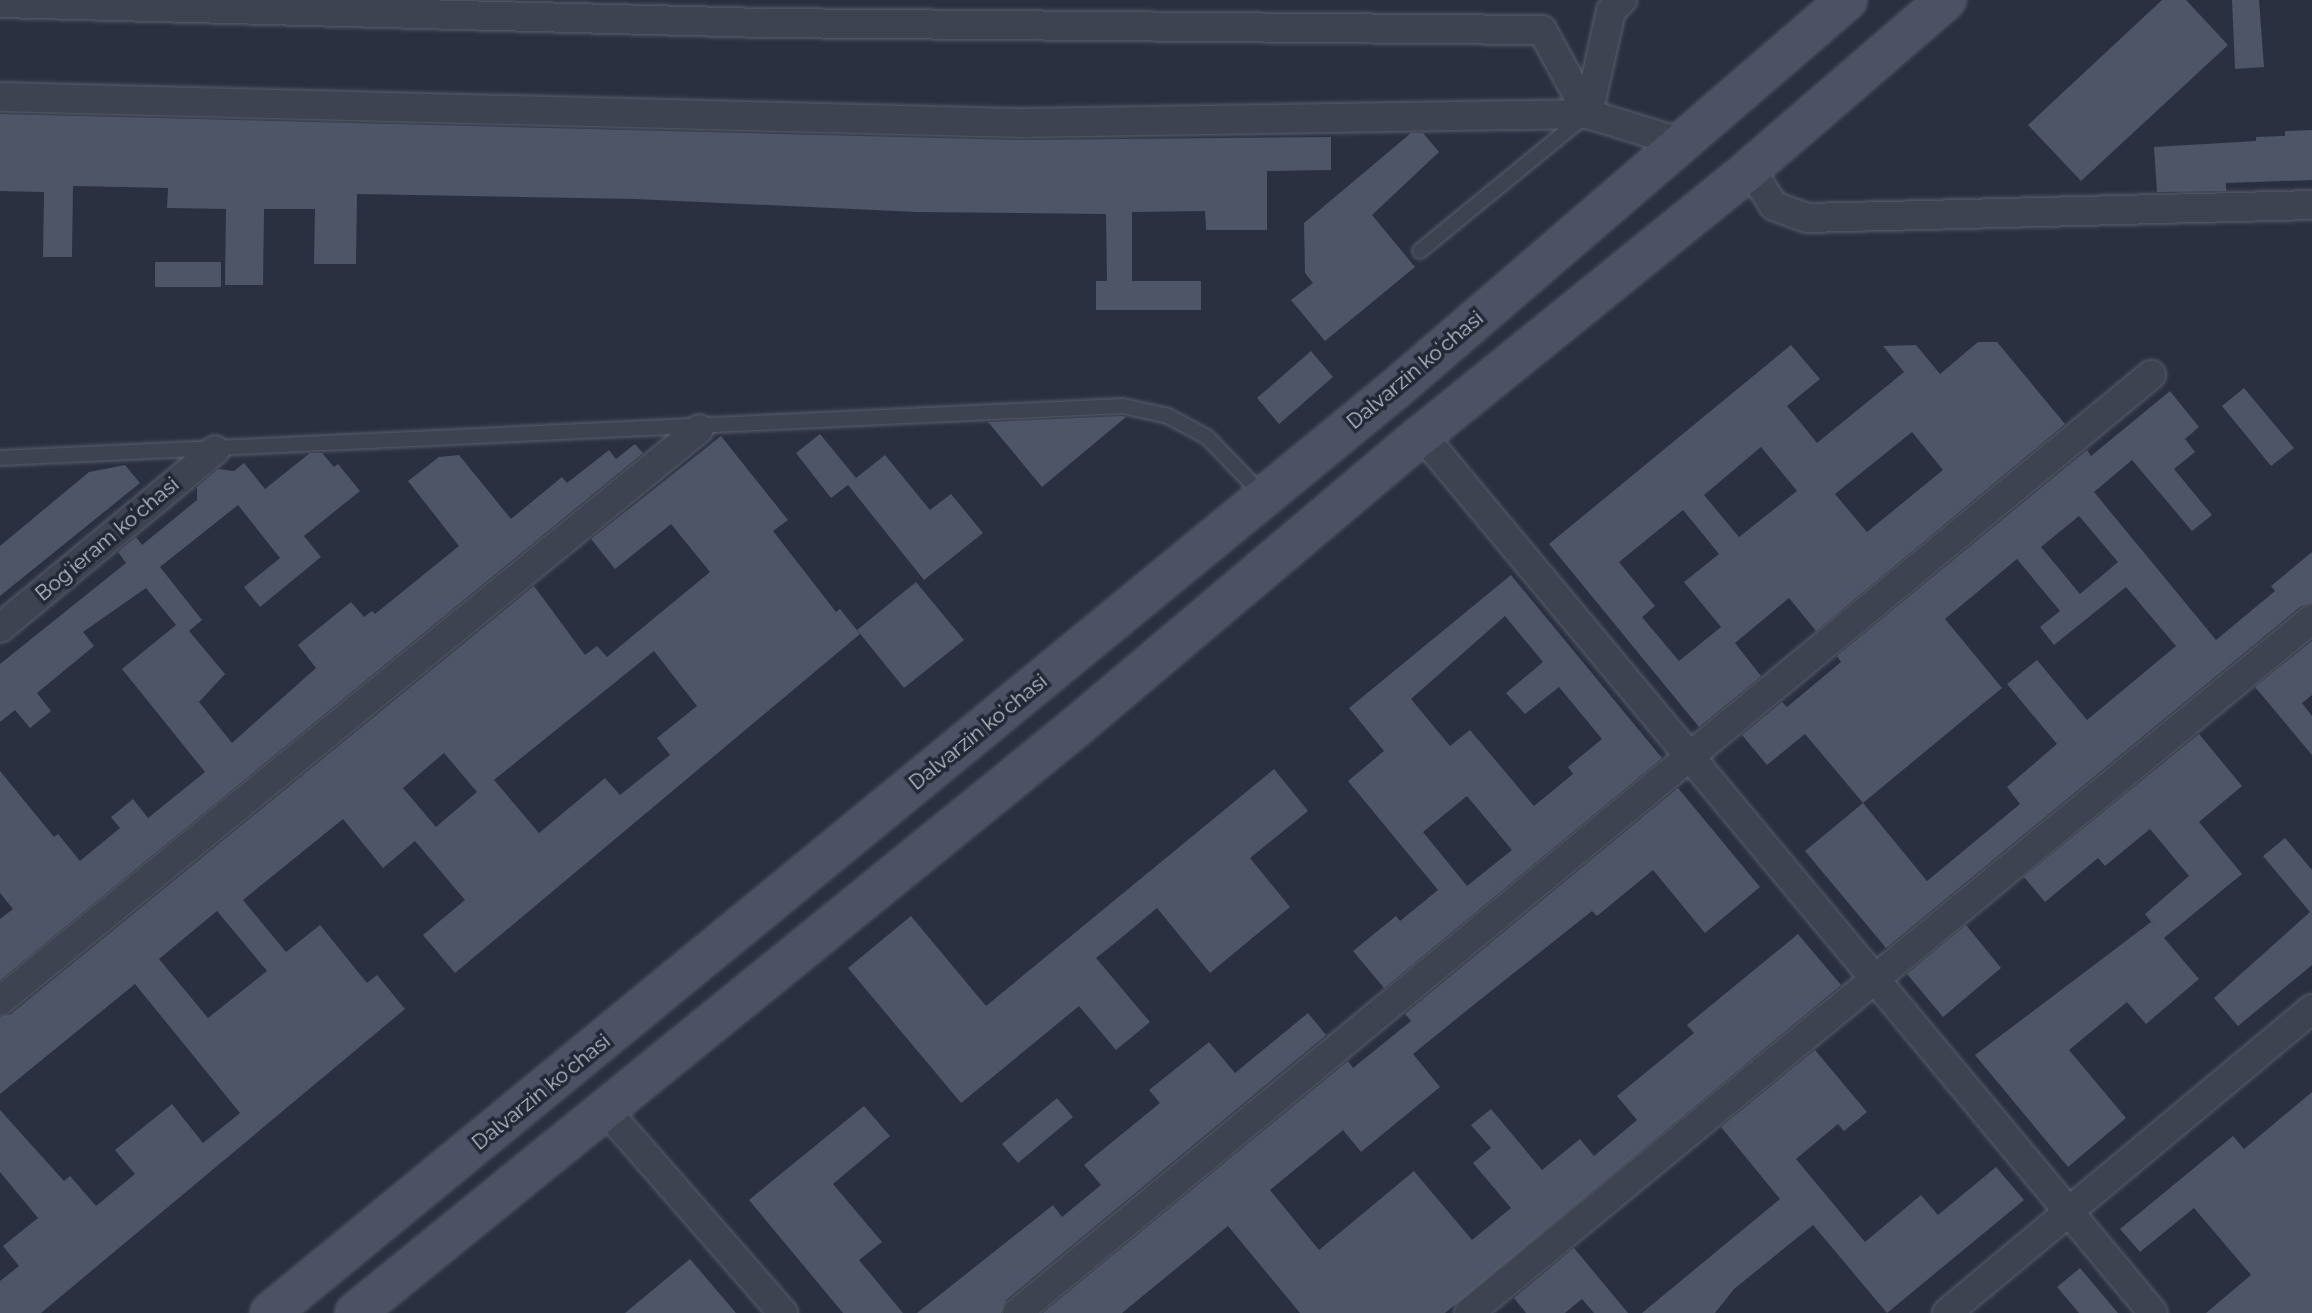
<!DOCTYPE html>
<meta charset="utf-8">
<style>
body{margin:0}
#map{position:relative;width:2312px;height:1313px;overflow:hidden;background:#2a3040;font-family:Raleway,sans-serif}
div>[style]{position:absolute}
.building>*{inset:0;background:#4e5567}
.roads{filter:drop-shadow(0 0 2px #595e6b) drop-shadow(0 0 2px #595e6b)}
.service>*{height:14px;margin:-7px;padding:0 7px;transform-origin:7px;border-radius:7px;background:#3e4351}
.minor>*{height:28px;margin:-14px;padding:0 14px;transform-origin:14px;border-radius:14px;background:#3e4351}
.secondary>*{height:38px;margin:-19px;padding:0 19px;transform-origin:19px;border-radius:19px;background:#4c5263}
span{translate:-50% -50%;white-space:nowrap;text-align:center;line-height:1.15;-webkit-text-stroke:7px #222836;paint-order:stroke}
.street-label{font-size:21px;color:#bbbfcb}
</style>
<div id="map">
<div class="building">
<div style="clip-path:polygon(2162px 0,2186px 0,2228px 45px,2081px 181px,2028px 125px)"></div>
<div style="clip-path:polygon(2232px 0,2259px 0,2264px 67px,2235px 69px)"></div>
<div style="clip-path:polygon(0 114px,1021px 140px,1331px 137px,1331px 170px,1267px 171px,1267px 230px,1206px 230px,1205px 211px,1132px 212px,1132px 281px,1201px 281px,1201px 310px,1096px 310px,1096px 281px,1107px 281px,1106px 214px,917px 212px,635px 199px,357px 194px,356px 264px,314px 264px,315px 209px,264px 209px,263px 285px,225px 285px,226px 209px,167px 208px,168px 188px,73px 186px,72px 257px,43px 257px,44px 192px,0 191px)"></div>
<div style="clip-path:polygon(2312px 130px,2312px 180px,2226px 183px,2226px 191px,2157px 192px,2154px 147px,2256px 141px,2256px 137px,2285px 136px,2285px 131px)"></div>
<div style="clip-path:polygon(1411px 133px,1423px 133px,1439px 152px,1372px 215px,1415px 267px,1325px 341px,1291px 300px,1313px 283px,1305px 273px,1304px 223px)"></div>
<div style="clip-path:polygon(155px 262px,221px 262px,221px 287px,155px 287px)"></div>
<div style="clip-path:polygon(evenodd,1978px 342px,1997px 342px,2065px 424px,1816px 631px,1789px 598px,1735px 643px,1761px 676px,1699px 727px,1549px 544px,1791px 345px,1820px 379px,1787px 406px,1817px 443px,1904px 372px,1883px 346px,1916px 345px,1940px 374px,1978px 342px,1912px 432px,1943px 470px,1867px 532px,1835px 494px,1912px 432px,1978px 342px,1761px 447px,1797px 491px,1739px 537px,1704px 495px,1761px 447px,1978px 342px,1683px 510px,1719px 554px,1684px 582px,1721px 627px,1679px 661px,1642px 617px,1655px 606px,1619px 562px,1683px 510px)"></div>
<div style="clip-path:polygon(1311px 351px,1333px 377px,1279px 424px,1257px 398px)"></div>
<div style="clip-path:polygon(2244px 388px,2294px 448px,2271px 466px,2222px 406px)"></div>
<div style="clip-path:polygon(evenodd,2170px 391px,2199px 427px,2185px 439px,2195px 452px,2174px 469px,2212px 515px,2192px 531px,2132px 460px,2094px 492px,2216px 640px,2275px 591px,2271px 586px,2312px 552px,2312px 603px,2301px 606px,1886px 948px,1805px 851px,1863px 803px,1805px 734px,1767px 765px,1742px 735px,1782px 702px,1787px 707px,1841px 662px,1837px 656px,2087px 450px,2091px 456px,2170px 391px,2079px 516px,2118px 562px,2080px 594px,2041px 547px,2079px 516px,2170px 391px,2017px 559px,2060px 611px,2040px 627px,2054px 645px,2126px 587px,2176px 646px,2087px 720px,2037px 660px,2007px 684px,2057px 744px,2007px 787px,2020px 804px,1927px 881px,1863px 803px,2002px 688px,1945px 619px,2017px 559px)"></div>
<div style="clip-path:polygon(1122px 416px,1126px 417px,1042px 487px,988px 422px)"></div>
<div style="clip-path:polygon(820px 434px,856px 478px,885px 455px,930px 510px,951px 494px,983px 533px,924px 580px,848px 485px,831px 498px,796px 453px)"></div>
<div style="clip-path:polygon(evenodd,721px 436px,788px 520px,773px 531px,836px 612px,840px 609px,860px 634px,455px 973px,423px 935px,465px 900px,415px 841px,383px 868px,343px 819px,243px 900px,286px 952px,320px 925px,367px 983px,377px 975px,405px 1009px,41px 1313px,0 1313px,0 1281px,19px 1266px,3px 1246px,38px 1218px,0 1172px,0 1110px,64px 1181px,70px 1176px,96px 1206px,135px 1174px,115px 1150px,172px 1104px,203px 1143px,240px 1113px,135px 984px,0 1094px,0 1017px,11px 1014px,534px 586px,585px 655px,597px 646px,607px 657px,710px 572px,671px 524px,615px 569px,591px 539px,721px 436px,654px 651px,697px 706px,657px 738px,670px 755px,620px 795px,605px 778px,539px 833px,494px 780px,654px 651px,721px 436px,444px 753px,477px 792px,436px 827px,403px 788px,444px 753px,721px 436px,217px 911px,267px 971px,208px 1018px,159px 959px,217px 911px)"></div>
<div style="clip-path:polygon(635px 444px,643px 453px,0 980px,0 919px,13px 909px,0 893px,0 771px,54px 837px,58px 834px,80px 861px,120px 828px,111px 817px,133px 799px,148px 818px,205px 772px,122px 669px,176px 625px,146px 588px,83px 632px,94px 646px,37px 693px,51px 711px,30px 728px,15px 710px,0 722px,0 664px,126px 563px,118px 552px,136px 537px,142px 545px,197px 500px,197px 487px,218px 469px,234px 471px,244px 463px,265px 489px,310px 453px,322px 453px,334px 467px,338px 464px,360px 491px,304px 536px,321px 557px,260px 607px,244px 587px,280px 558px,238px 505px,160px 567px,202px 620px,189px 631px,225px 674px,199px 702px,232px 743px,316px 668px,298px 645px,351px 602px,364px 617px,372px 611px,375px 614px,459px 546px,408px 481px,439px 457px,459px 455px,511px 519px,562px 477px,567px 483px,609px 450px,616px 459px)"></div>
<div style="clip-path:polygon(125px 465px,140px 483px,0 596px,0 546px,89px 472px)"></div>
<div style="clip-path:polygon(evenodd,1511px 575px,1662px 758px,1384px 988px,1353px 951px,1396px 916px,1400px 921px,1438px 890px,1348px 781px,1384px 751px,1349px 708px,1511px 575px,1505px 616px,1543px 662px,1506px 693px,1525px 714px,1559px 687px,1602px 739px,1568px 767px,1573px 774px,1534px 806px,1470px 730px,1450px 746px,1411px 699px,1505px 616px,1511px 575px,1467px 796px,1512px 850px,1467px 886px,1423px 832px,1467px 796px)"></div>
<div style="clip-path:polygon(916px 582px,964px 640px,904px 688px,857px 630px)"></div>
<div style="clip-path:polygon(2312px 641px,2312px 695px,2302px 703px,2312px 716px,2312px 755px,2255px 687px)"></div>
<div style="clip-path:polygon(2199px 734px,2242px 786px,2199px 822px,2242px 874px,2164px 938px,2199px 979px,2146px 1024px,2127px 1002px,2069px 1050px,2126px 1118px,2068px 1167px,1975px 1055px,2151px 922px,2159px 932px,2145px 914px,2189px 876px,2150px 829px,2105px 866px,2098px 858px,2045px 902px,2024px 877px)"></div>
<div style="clip-path:polygon(1274px 769px,1308px 811px,1250px 858px,1290px 907px,1210px 973px,1157px 908px,1115px 943px,1096px 958px,1150px 1022px,1116px 1050px,1079px 1006px,961px 1103px,848px 968px,911px 916px,986px 1006px)"></div>
<div style="clip-path:polygon(1678px 788px,1760px 887px,1705px 933px,1653px 870px,1597px 916px,1592px 911px,1471px 1007px,1413px 1054px,1440px 1087px,1361px 1152px,1343px 1130px,1270px 1190px,1319px 1250px,1414px 1171px,1472px 1240px,1511px 1208px,1473px 1163px,1491px 1148px,1471px 1125px,1491px 1109px,1542px 1170px,1580px 1139px,1594px 1156px,1637px 1120px,1617px 1096px,1694px 1033px,1687px 1025px,1798px 934px,1841px 985px,1455px 1305px,1445px 1313px,1300px 1313px,1228px 1226px,1122px 1313px,1043px 1313px,1348px 1061px,1353px 1068px,1411px 1021px,1405px 1014px)"></div>
<div style="clip-path:polygon(2285px 838px,2312px 870px,2312px 965px,2238px 1026px,2214px 998px,2310px 912px,2263px 856px)"></div>
<div style="clip-path:polygon(1966px 925px,2001px 968px,1943px 1017px,1907px 974px)"></div>
<div style="clip-path:polygon(1308px 1013px,1326px 1035px,1006px 1300px,1001px 1313px,917px 1313px,1053px 1205px,1062px 1217px,1101px 1185px,1084px 1165px,1160px 1103px,1149px 1090px,1209px 1042px,1235px 1073px)"></div>
<div style="clip-path:polygon(1815px 1050px,1867px 1112px,1844px 1131px,1838px 1124px,1796px 1159px,1865px 1242px,1921px 1195px,1938px 1215px,1996px 1167px,2024px 1200px,1887px 1313px,1813px 1225px,1734px 1289px,1715px 1313px,1642px 1313px,1780px 1199px,1721px 1127px)"></div>
<div style="clip-path:polygon(2312px 1092px,2312px 1313px,2206px 1313px,2251px 1275px,2194px 1208px,2140px 1252px,2120px 1229px,2233px 1136px,2244px 1149px)"></div>
<div style="clip-path:polygon(1057px 1098px,1073px 1117px,1018px 1163px,1002px 1144px)"></div>
<div style="clip-path:polygon(864px 1106px,890px 1136px,833px 1184px,882px 1242px,859px 1260px,903px 1313px,843px 1313px,749px 1200px)"></div>
<div style="clip-path:polygon(1574px 1248px,1628px 1313px,1594px 1313px,1582px 1299px,1565px 1313px,1526px 1313px,1514px 1298px)"></div>
<div style="clip-path:polygon(690px 1259px,736px 1313px,625px 1313px)"></div>
<div style="clip-path:polygon(2080px 1268px,2118px 1313px,2079px 1313px,2057px 1287px)"></div>
</div>
<div class="roads">
<div class="service">
<div style="left:1420px;top:251px;width:212px;rotate:-39.3deg"></div>
<div style="left:0;top:458px;width:1124px;rotate:-2.65deg"></div>
<div style="left:1123px;top:406px;width:46px;rotate:12.5deg"></div>
<div style="left:1168px;top:416px;width:44px;rotate:28.3deg"></div>
<div style="left:1207px;top:437px;width:81px;rotate:46deg"></div>
</div>
<div class="minor">
<div style="left:0;top:3px;width:766px;rotate:1.5deg"></div>
<div style="left:766px;top:23px;width:776px;rotate:0.52deg"></div>
<div style="left:1542px;top:30px;width:96px;rotate:61.3deg"></div>
<div style="left:0;top:97px;width:1021px;rotate:1.46deg"></div>
<div style="left:1021px;top:123px;width:567px;rotate:-0.91deg"></div>
<div style="left:1588px;top:114px;width:95px;rotate:17.1deg"></div>
<div style="left:1588px;top:114px;width:106px;rotate:-77.4deg"></div>
<div style="left:1611px;top:11px;width:16px;rotate:-45deg"></div>
<div style="left:1750px;top:169px;width:44px;rotate:57deg"></div>
<div style="left:1774px;top:206px;width:35px;rotate:20deg"></div>
<div style="left:1807px;top:218px;width:505px;rotate:-1.47deg"></div>
<div style="left:1422px;top:435px;width:1142px;rotate:50.22deg"></div>
<div style="left:0;top:628px;width:279px;rotate:-39.6deg"></div>
<div style="left:0;top:1001px;width:903px;rotate:-39.29deg"></div>
<div style="left:605px;top:1109px;width:271px;rotate:48.9deg"></div>
<div style="left:1017px;top:1313px;width:1472px;rotate:-39.6deg"></div>
<div style="left:1469px;top:1313px;width:1092px;rotate:-39.46deg"></div>
<div style="left:1947px;top:1313px;width:475px;rotate:-39.8deg"></div>
</div>
<div class="secondary">
<div style="left:270px;top:1313px;width:1453px;rotate:-39.39deg"></div>
<div style="left:1393px;top:391px;width:599px;rotate:-40.74deg"></div>
<div style="left:355px;top:1313px;width:929px;rotate:-39.1deg"></div>
<div style="left:1076px;top:727px;width:453px;rotate:-40.2deg"></div>
<div style="left:1422px;top:435px;width:422px;rotate:-39deg"></div>
<div style="left:1750px;top:169px;width:259px;rotate:-40.8deg"></div>
</div>
</div>
<div class="street-label">
<span style="left:1415px;top:370px;rotate:-40deg">Dalvarzin koʻchasi</span>
<span style="left:107px;top:539px;rotate:-40deg">Bogʻieram koʻchasi</span>
<span style="left:978px;top:732px;rotate:-39deg">Dalvarzin koʻchasi</span>
<span style="left:541px;top:1092px;rotate:-39deg">Dalvarzin koʻchasi</span>
</div>
</div>
